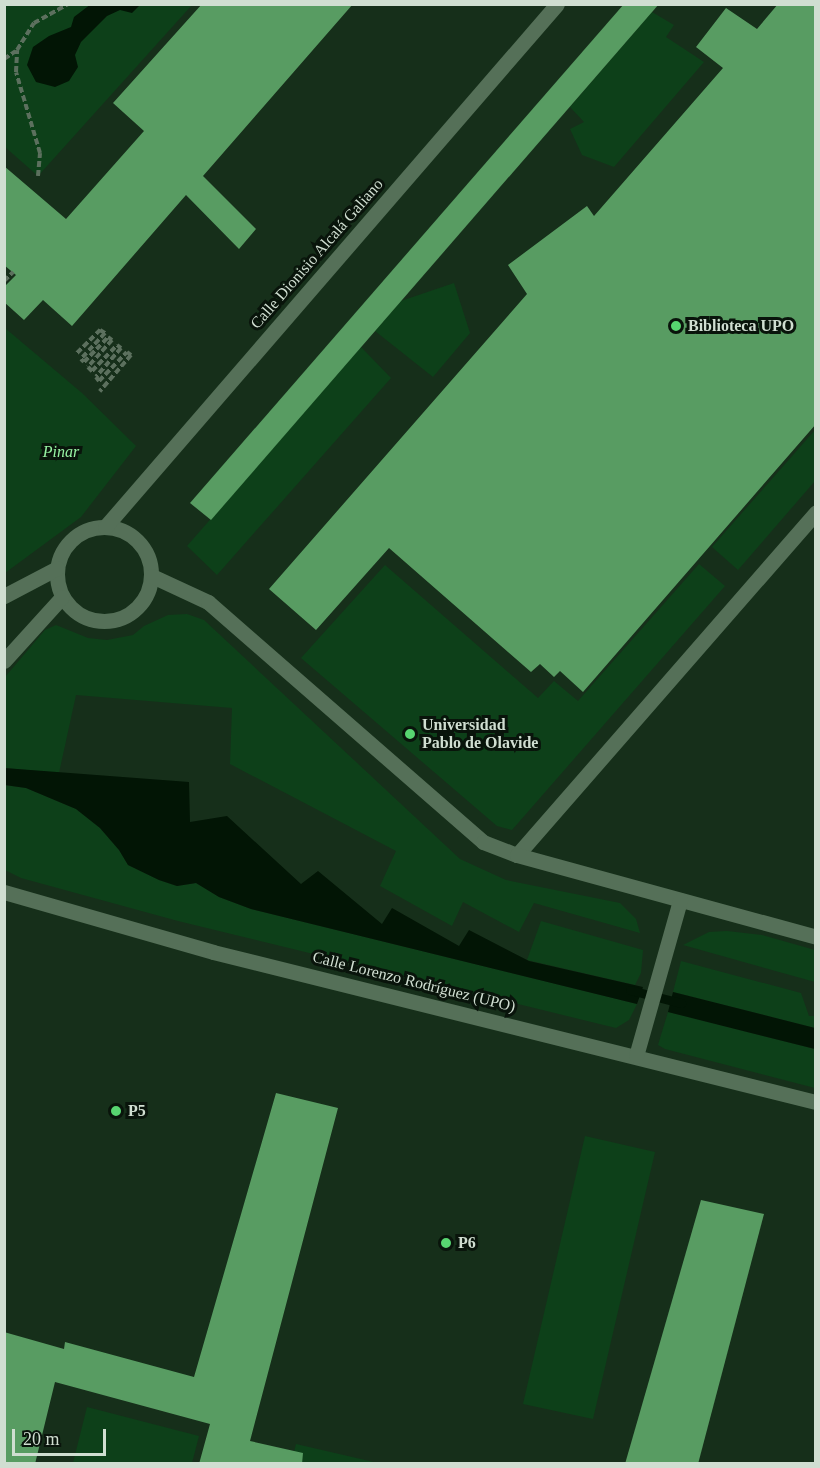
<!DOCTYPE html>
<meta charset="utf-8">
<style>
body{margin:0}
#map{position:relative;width:820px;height:1468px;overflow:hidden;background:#162f1a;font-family:Georgia,serif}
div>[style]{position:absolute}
.green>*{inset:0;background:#0d4019}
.water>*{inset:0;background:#021505}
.stream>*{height:9px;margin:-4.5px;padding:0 4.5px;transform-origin:4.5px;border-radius:4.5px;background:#021505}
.building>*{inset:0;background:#589c62}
.path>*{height:4px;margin-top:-2px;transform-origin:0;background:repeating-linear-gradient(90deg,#5c705e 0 6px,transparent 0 9px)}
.minor>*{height:15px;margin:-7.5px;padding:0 7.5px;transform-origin:7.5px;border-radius:7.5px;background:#557058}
.minor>.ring{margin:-7.5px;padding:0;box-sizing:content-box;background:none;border:15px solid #557058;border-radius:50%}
.dots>*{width:16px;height:16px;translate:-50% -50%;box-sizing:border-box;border:3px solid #09140b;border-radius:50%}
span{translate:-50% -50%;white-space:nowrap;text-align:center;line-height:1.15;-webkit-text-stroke:6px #09140b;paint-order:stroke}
.street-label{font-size:16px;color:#d0ded1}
.poi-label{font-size:16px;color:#d0ded1;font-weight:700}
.left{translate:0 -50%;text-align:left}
.park-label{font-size:16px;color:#96f2a2;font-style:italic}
.frame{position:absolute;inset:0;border:6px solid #d0ded1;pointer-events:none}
.scale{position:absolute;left:12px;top:1429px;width:94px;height:27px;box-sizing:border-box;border:3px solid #d0ded1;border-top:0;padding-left:8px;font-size:18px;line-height:21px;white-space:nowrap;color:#d0ded1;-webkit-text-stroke:4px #09140b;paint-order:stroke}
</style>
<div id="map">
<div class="green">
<div style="clip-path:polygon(5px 5px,192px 5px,38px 176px,5px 147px)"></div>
<div style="clip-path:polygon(652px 12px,674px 25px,666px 37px,704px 62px,614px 167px,582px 155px,570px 129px,584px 122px,570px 107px)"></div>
<div style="clip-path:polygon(454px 283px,470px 333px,433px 377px,375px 331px,401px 301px)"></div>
<div style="clip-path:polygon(5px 328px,82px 393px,136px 446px,81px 517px,5px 573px)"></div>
<div style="clip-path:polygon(361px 347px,391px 378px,217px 575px,187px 546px)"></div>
<div style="clip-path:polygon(815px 430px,815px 481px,738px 570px,712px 547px)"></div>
<div style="clip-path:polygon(699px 564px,725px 586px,512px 830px,497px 826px,301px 658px,385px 565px,538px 698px,554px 681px,578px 701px)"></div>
<div style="clip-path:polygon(187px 614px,204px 620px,460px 859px,506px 880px,620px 903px,636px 919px,640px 933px,534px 903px,519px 932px,463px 902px,452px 926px,380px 886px,396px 851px,230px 764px,232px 708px,76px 695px,59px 773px,5px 768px,5px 677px,45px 630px,56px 625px,88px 638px,107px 640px,133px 635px,144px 626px,168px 615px)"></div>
<div style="clip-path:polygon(4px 785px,26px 788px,76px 809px,100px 828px,119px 850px,128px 865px,159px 880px,177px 886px,196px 883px,219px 897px,251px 909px,637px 1004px,629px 1020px,616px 1028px,178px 921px,21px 878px,5px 870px)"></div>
<div style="clip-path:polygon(541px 921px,643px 950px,641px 973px,635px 985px,527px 960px)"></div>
<div style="clip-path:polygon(727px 931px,762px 935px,815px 950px,815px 982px,683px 945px,709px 932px)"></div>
<div style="clip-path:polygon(681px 961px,801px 993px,809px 1016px,815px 1016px,815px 1028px,673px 992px)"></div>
<div style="clip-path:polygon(668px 1012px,815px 1049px,815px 1088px,665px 1049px,658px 1045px)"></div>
<div style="clip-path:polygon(585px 1136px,655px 1152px,593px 1419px,523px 1404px)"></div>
<div style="clip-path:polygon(87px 1407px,199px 1436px,192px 1463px,73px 1463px)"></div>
<div style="clip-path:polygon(296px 1444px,378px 1463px,291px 1464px)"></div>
</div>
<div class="water">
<div style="clip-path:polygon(91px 4px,140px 5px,132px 13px,120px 10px,107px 16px,81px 42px,75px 55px,78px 67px,69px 81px,55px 87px,36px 82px,27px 65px,33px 47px,49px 36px,71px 27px,74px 17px)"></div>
<div style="clip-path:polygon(4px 768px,189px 782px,190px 822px,227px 816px,301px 884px,318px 871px,382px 924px,392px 908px,459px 946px,469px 930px,529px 961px,643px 987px,637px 1004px,251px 909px,219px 897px,196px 883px,177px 886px,159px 880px,128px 865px,119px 850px,100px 828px,76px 809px,26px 788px,5px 785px)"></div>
<div style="clip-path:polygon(673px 992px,815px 1028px,815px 1049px,668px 1012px)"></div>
</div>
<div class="stream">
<div style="left:630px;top:990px;width:53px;rotate:14.3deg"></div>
</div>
<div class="building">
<div style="clip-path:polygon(202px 4px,353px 4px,203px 176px,256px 229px,239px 249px,186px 195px,72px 326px,43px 300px,24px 320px,4px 302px,4px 287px,16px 275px,4px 265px,4px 166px,66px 219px,144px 131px,113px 103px)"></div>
<div style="clip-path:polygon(624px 4px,659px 4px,211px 520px,190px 503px)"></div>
<div style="clip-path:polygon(778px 4px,816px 4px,816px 424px,583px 692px,560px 671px,554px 677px,540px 664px,531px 672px,389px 548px,316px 630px,269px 589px,527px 294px,508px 265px,587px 206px,594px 216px,723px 68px,696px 47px,726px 8px,757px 29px)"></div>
<div style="clip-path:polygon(276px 1093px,338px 1108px,250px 1441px,303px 1453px,302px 1464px,199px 1464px,210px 1424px,55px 1382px,35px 1464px,4px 1464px,4px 1332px,64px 1349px,65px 1342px,194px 1377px)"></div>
<div style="clip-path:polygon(701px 1200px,764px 1214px,698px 1464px,625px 1464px)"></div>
</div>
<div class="path">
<div style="left:4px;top:59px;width:14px;rotate:-34deg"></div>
<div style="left:38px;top:176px;width:23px;rotate:-85deg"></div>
<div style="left:40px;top:153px;width:84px;rotate:-106.5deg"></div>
<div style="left:16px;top:72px;width:22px;rotate:-87deg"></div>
<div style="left:17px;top:50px;width:32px;rotate:-58deg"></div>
<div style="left:34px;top:23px;width:39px;rotate:-29deg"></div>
<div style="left:4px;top:281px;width:13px;rotate:-45deg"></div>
<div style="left:77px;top:353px;width:33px;rotate:-45deg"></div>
<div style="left:100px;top:330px;width:6px;rotate:31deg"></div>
<div style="left:105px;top:333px;width:35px;rotate:133deg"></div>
<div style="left:81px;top:359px;width:4px;rotate:45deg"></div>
<div style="left:84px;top:362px;width:35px;rotate:-46deg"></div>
<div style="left:108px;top:337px;width:5px;rotate:37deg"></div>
<div style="left:112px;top:340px;width:36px;rotate:132deg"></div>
<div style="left:88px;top:367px;width:6px;rotate:45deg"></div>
<div style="left:92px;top:371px;width:36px;rotate:-46deg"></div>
<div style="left:117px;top:345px;width:5px;rotate:37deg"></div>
<div style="left:121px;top:348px;width:38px;rotate:131deg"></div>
<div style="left:96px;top:377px;width:5px;rotate:53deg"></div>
<div style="left:99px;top:381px;width:40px;rotate:-46deg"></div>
<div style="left:127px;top:352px;width:5px;rotate:37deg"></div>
<div style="left:131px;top:355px;width:48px;rotate:130.7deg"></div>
</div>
<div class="minor">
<div class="ring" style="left:57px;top:527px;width:79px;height:79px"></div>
<div style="left:105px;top:527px;width:691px;rotate:-49.16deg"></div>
<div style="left:152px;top:576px;width:62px;rotate:24.9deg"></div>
<div style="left:208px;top:602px;width:365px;rotate:41.1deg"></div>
<div style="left:483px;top:842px;width:36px;rotate:21deg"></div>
<div style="left:517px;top:855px;width:455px;rotate:-48.9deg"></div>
<div style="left:4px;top:596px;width:60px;rotate:-27.8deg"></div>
<div style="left:4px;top:661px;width:86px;rotate:-47.8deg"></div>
<div style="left:517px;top:855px;width:310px;rotate:15.3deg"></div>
<div style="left:4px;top:892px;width:217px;rotate:16deg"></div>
<div style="left:213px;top:952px;width:621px;rotate:13.97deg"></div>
<div style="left:636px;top:1056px;width:162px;rotate:-74.2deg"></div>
</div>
<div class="dots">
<div style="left:676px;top:326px;background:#57d570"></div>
<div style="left:410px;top:734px;background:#57d570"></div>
<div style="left:116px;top:1111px;background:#57d570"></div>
<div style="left:446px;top:1243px;background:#57d570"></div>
</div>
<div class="street-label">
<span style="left:317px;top:254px;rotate:-49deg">Calle Dionisio Alcalá Galiano</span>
<span style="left:414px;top:982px;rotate:14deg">Calle Lorenzo Rodríguez (UPO)</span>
</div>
<div class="poi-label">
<span class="left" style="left:688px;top:326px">Biblioteca UPO</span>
<span class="left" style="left:422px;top:734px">Universidad<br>Pablo de Olavide</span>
<span class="left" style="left:128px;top:1111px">P5</span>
<span class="left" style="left:458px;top:1243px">P6</span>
</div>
<div class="park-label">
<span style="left:61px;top:452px">Pinar</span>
</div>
<div class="frame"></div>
<div class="scale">20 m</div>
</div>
